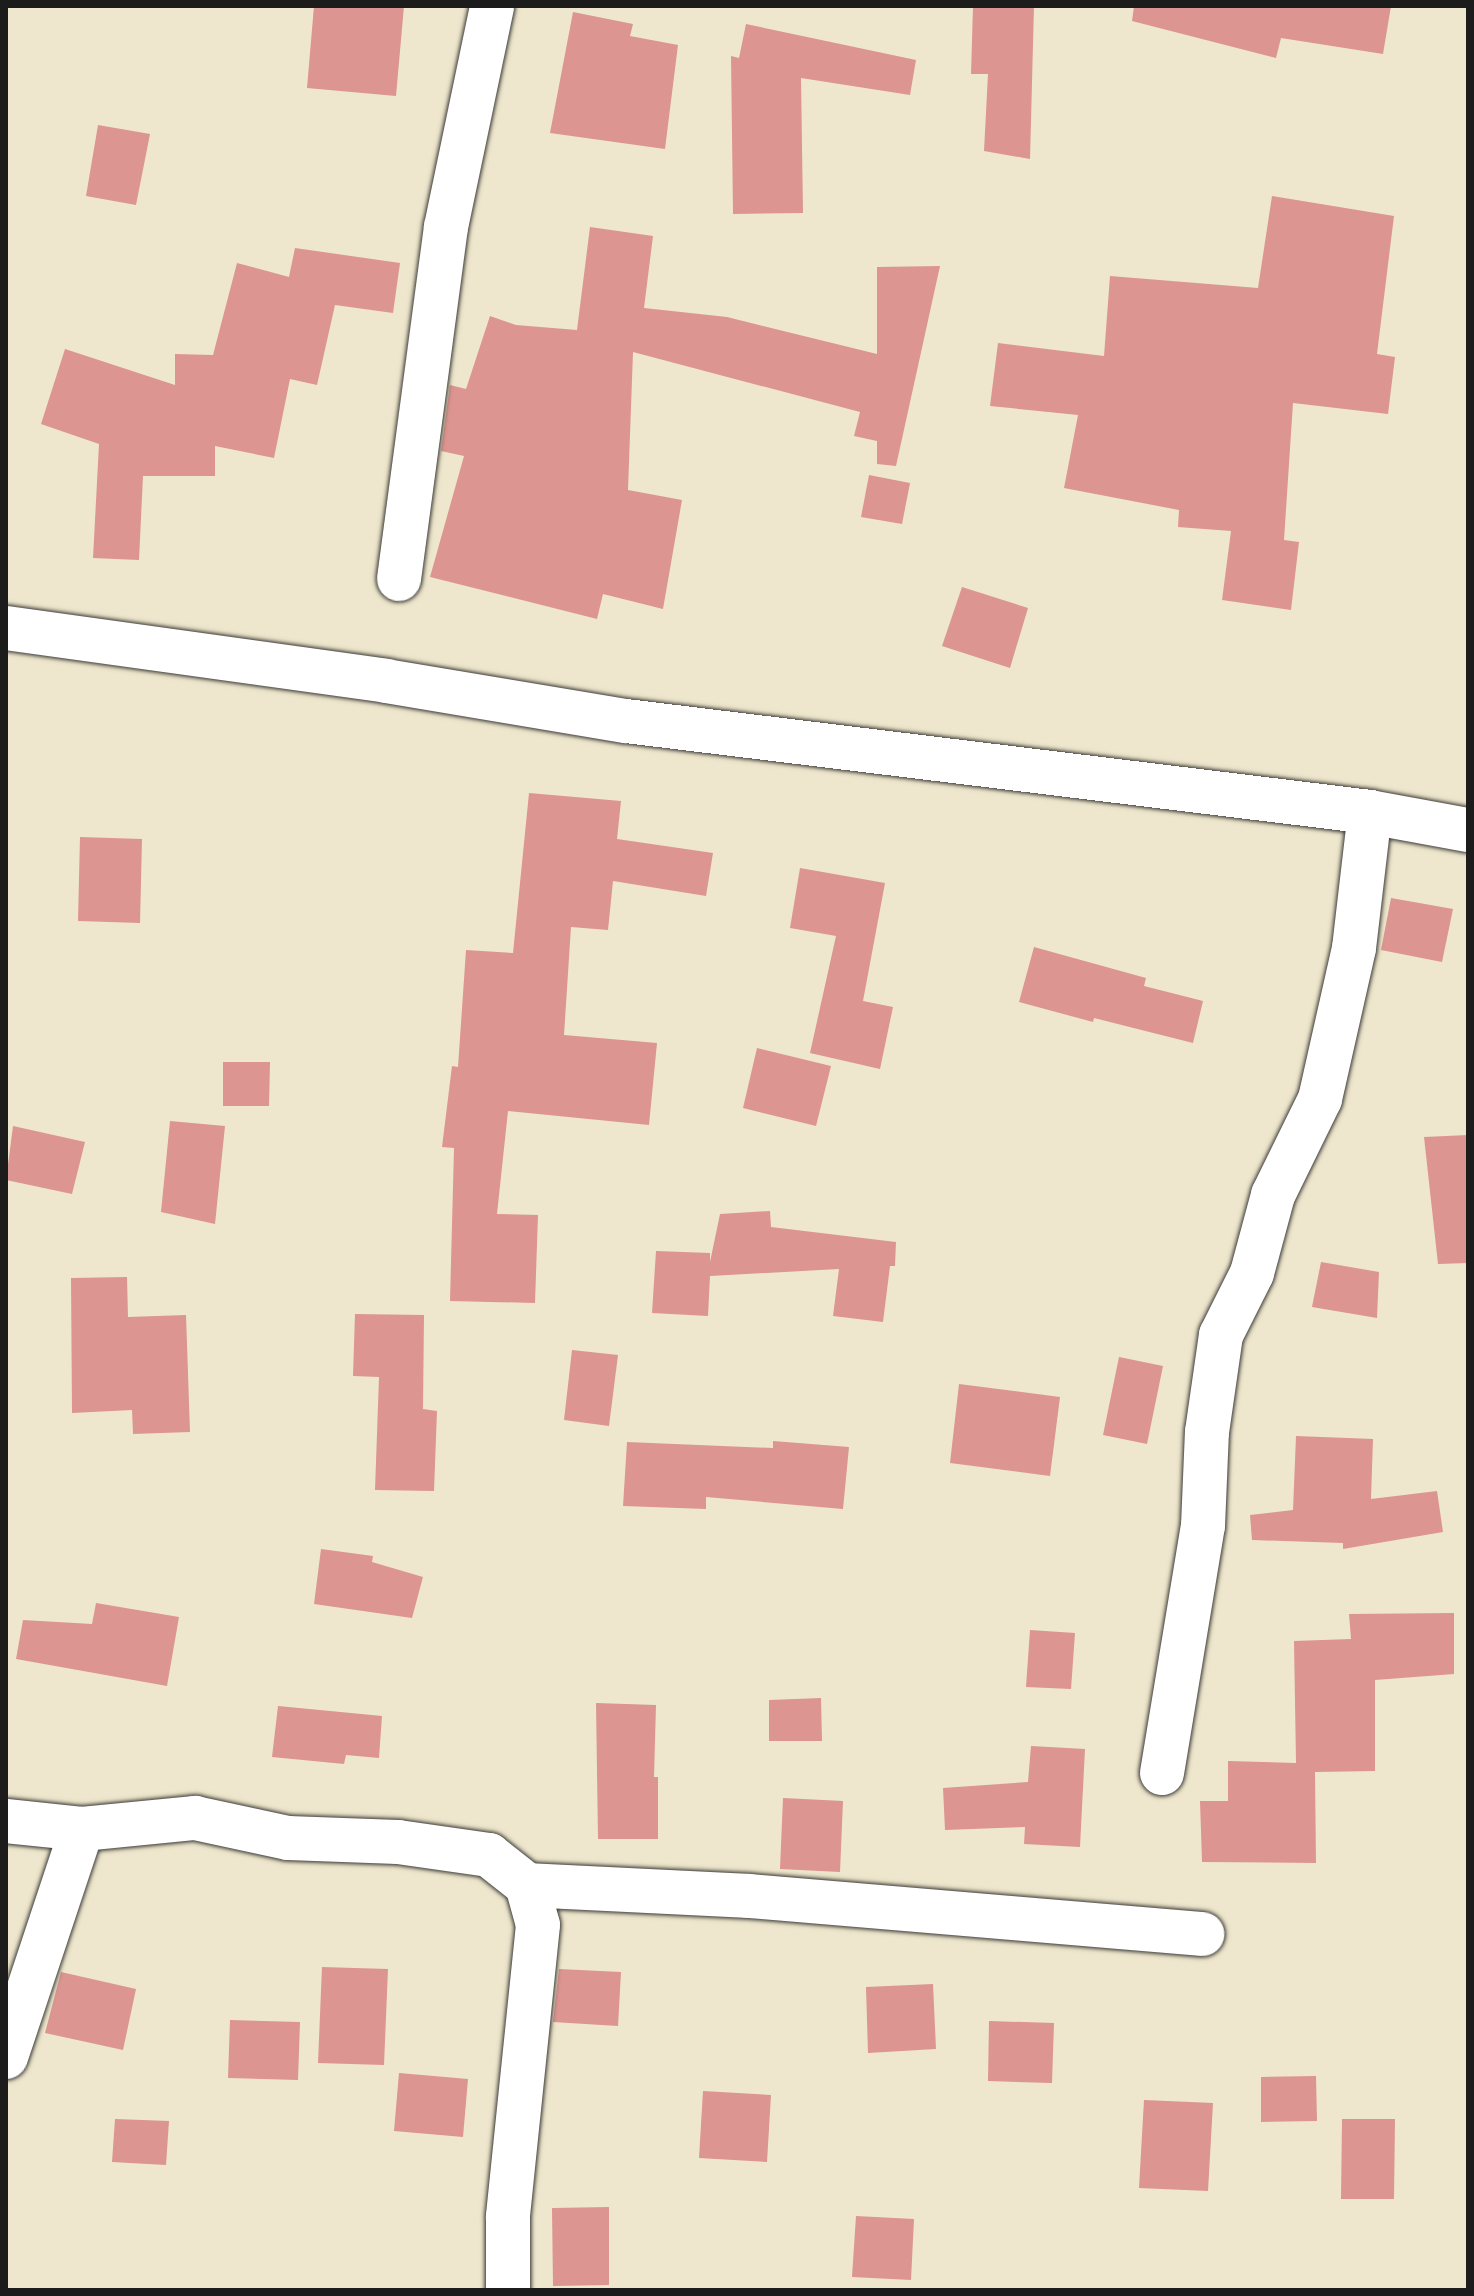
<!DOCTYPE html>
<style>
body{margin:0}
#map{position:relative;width:1474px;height:2296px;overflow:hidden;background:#eee7cd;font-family:"Playpen Sans",sans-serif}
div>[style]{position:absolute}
.building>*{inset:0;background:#dc9590}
.roads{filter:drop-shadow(0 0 2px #3c3a37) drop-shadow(0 0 2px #3c3a37)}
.minor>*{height:44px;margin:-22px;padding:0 22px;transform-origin:22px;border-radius:22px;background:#fff}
span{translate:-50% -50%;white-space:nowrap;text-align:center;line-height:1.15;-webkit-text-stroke:8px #f7f3e8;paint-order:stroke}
.frame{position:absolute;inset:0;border:8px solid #1c1c1c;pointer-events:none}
</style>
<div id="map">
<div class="building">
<div style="clip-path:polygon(314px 6px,404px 6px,396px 96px,307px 88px)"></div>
<div style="clip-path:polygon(973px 6px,1034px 6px,1030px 159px,984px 151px,988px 74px,971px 74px)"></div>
<div style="clip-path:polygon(1134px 6px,1391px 6px,1383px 54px,1281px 38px,1276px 58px,1132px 21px)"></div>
<div style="clip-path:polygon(573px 12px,633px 24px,630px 36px,678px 45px,665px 149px,550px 133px)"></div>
<div style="clip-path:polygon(746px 24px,916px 60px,910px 95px,801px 78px,803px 213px,733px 214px,731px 56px,739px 58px)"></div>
<div style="clip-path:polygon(98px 125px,150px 134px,136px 205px,86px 196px)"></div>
<div style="clip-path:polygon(1272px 196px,1394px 216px,1377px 354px,1395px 357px,1388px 414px,1293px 403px,1284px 540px,1299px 542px,1291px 610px,1222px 600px,1231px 531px,1178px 527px,1179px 510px,1064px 488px,1078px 415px,990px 406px,998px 343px,1104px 356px,1110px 276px,1258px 288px)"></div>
<div style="clip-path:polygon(590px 227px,653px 236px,644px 308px,727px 317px,877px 354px,877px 267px,940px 266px,896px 466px,877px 464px,877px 441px,854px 436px,860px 412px,633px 352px,628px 490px,682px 500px,663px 609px,603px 594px,597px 619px,430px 577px,464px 456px,441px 451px,450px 385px,466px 389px,490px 316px,516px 325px,577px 330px)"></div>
<div style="clip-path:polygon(295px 248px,400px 263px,393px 313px,335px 305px,317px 385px,290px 379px,274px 458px,215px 446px,215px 476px,143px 476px,139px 560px,93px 558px,99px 444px,41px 424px,65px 349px,175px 385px,175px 354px,213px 355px,237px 263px,289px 277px)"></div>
<div style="clip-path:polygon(869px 475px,910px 483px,902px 524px,861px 517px)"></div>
<div style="clip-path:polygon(962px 587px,1028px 608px,1010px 668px,942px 646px)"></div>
<div style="clip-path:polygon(529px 793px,621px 801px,617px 839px,713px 853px,706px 896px,613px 881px,608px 930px,571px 927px,564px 1035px,657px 1043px,649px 1125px,508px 1111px,497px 1214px,538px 1215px,535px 1303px,450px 1301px,454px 1148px,442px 1147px,452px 1066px,458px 1067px,466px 950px,513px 953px)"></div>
<div style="clip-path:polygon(80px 837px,142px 839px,140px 923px,78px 921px)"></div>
<div style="clip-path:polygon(800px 868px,885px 883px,863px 1001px,893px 1007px,880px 1069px,810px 1053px,836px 936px,790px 928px)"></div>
<div style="clip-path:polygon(1391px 898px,1453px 909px,1442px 962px,1381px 950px)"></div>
<div style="clip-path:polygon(1034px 947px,1146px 978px,1144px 986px,1203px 1001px,1193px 1043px,1094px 1018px,1093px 1022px,1019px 1002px)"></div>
<div style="clip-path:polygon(757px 1048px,831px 1066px,816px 1126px,743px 1108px)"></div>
<div style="clip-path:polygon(223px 1062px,270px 1062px,269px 1106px,223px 1106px)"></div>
<div style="clip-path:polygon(170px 1121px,225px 1126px,215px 1224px,161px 1212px)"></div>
<div style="clip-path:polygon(13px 1126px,85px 1142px,72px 1194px,6px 1180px)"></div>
<div style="clip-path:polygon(1468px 1135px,1468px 1263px,1438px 1264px,1424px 1137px)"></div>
<div style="clip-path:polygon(770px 1211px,771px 1227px,896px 1242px,895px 1266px,890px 1266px,883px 1322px,833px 1316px,839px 1269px,710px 1276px,708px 1316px,652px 1313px,656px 1251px,710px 1253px,710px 1262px,720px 1214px)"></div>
<div style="clip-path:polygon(1321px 1262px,1379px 1272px,1377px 1318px,1312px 1307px)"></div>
<div style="clip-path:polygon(127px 1277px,128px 1317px,186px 1315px,190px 1432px,133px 1434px,132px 1410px,72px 1413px,71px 1278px)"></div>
<div style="clip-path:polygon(355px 1314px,424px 1315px,423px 1409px,437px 1411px,434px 1491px,375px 1490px,379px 1377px,353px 1376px)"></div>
<div style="clip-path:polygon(572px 1350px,618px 1355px,609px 1426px,564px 1420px)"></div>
<div style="clip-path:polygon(1119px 1357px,1163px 1366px,1147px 1444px,1103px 1435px)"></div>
<div style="clip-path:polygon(959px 1384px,1060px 1397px,1050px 1476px,950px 1463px)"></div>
<div style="clip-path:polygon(1296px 1436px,1373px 1439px,1371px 1499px,1437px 1491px,1443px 1532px,1343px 1549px,1343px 1543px,1252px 1540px,1250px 1515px,1293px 1510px)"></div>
<div style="clip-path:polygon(773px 1441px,849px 1447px,843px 1509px,706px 1497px,706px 1509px,623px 1506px,627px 1442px,773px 1448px)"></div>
<div style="clip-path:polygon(321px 1549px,373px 1556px,372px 1562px,423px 1577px,412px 1618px,314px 1604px)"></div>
<div style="clip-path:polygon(96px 1603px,179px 1617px,167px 1686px,16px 1659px,23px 1620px,92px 1624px)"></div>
<div style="clip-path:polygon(1454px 1613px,1454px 1674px,1375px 1680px,1375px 1771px,1315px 1772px,1316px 1863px,1202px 1862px,1200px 1801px,1228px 1801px,1228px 1761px,1296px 1763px,1294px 1641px,1351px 1639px,1349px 1614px)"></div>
<div style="clip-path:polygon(1030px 1630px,1075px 1633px,1071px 1689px,1026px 1687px)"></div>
<div style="clip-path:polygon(821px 1698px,822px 1741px,769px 1741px,769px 1700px)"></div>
<div style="clip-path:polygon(596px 1703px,656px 1705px,654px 1777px,658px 1777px,658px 1839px,598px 1839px)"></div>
<div style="clip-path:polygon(278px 1706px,382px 1716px,379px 1758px,346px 1755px,344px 1764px,272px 1757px)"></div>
<div style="clip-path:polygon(1031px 1746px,1085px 1749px,1080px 1847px,1024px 1844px,1025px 1827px,945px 1830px,943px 1788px,1028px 1782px)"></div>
<div style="clip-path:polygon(783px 1798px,843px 1801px,840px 1872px,780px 1869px)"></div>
<div style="clip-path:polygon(322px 1967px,388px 1969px,384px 2065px,318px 2063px)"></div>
<div style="clip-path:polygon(559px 1969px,621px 1972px,618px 2026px,553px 2022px)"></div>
<div style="clip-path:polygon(61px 1972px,136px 1989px,123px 2050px,45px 2033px)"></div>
<div style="clip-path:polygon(933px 1984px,936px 2049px,868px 2053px,866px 1987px)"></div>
<div style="clip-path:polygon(230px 2020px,300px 2022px,298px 2080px,228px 2078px)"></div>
<div style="clip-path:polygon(989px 2021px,1054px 2023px,1052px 2083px,988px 2081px)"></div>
<div style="clip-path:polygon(399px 2073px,468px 2079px,463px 2137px,394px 2131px)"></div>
<div style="clip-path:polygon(1316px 2076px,1317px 2121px,1261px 2122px,1261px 2077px)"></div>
<div style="clip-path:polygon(703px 2091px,771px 2095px,767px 2162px,699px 2158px)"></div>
<div style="clip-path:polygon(1144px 2100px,1213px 2103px,1208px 2191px,1139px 2188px)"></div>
<div style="clip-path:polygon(115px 2119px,169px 2121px,166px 2165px,112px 2162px)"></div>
<div style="clip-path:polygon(1342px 2119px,1395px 2119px,1394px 2199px,1341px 2199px)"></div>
<div style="clip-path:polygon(609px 2207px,609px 2285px,553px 2286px,552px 2208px)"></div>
<div style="clip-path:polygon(856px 2216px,914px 2219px,911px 2280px,852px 2277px)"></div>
</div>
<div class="roads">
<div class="minor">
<div style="left:399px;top:579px;width:355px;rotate:-82.4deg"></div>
<div style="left:446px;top:227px;width:226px;rotate:-78.2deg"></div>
<div style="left:6px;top:628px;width:384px;rotate:7.9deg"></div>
<div style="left:386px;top:681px;width:243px;rotate:9.5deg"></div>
<div style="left:626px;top:721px;width:750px;rotate:6.97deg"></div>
<div style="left:1370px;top:812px;width:100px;rotate:10.4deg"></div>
<div style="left:1162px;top:1773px;width:250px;rotate:-80.6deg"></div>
<div style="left:1203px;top:1526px;width:94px;rotate:-87.6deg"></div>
<div style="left:1207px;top:1432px;width:98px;rotate:-81.8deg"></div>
<div style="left:1221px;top:1335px;width:69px;rotate:-63.4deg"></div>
<div style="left:1252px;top:1273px;width:81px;rotate:-74.9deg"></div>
<div style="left:1273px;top:1195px;width:107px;rotate:-63.9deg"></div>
<div style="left:1320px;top:1099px;width:155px;rotate:-77.3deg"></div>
<div style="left:1354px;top:948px;width:137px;rotate:-83.3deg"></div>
<div style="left:6px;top:1821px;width:76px;rotate:6deg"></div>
<div style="left:82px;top:1829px;width:114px;rotate:-5.6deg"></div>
<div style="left:195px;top:1818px;width:95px;rotate:12.1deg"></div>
<div style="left:288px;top:1838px;width:110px;rotate:2.1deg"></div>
<div style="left:398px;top:1842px;width:92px;rotate:8.1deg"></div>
<div style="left:489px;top:1855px;width:48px;rotate:38.3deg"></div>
<div style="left:527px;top:1885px;width:41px;rotate:74.6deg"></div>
<div style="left:538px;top:1925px;width:294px;rotate:95.9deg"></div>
<div style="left:508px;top:2217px;width:73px;rotate:90deg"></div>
<div style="left:527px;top:1885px;width:222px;rotate:2.8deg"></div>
<div style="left:749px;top:1896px;width:455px;rotate:4.8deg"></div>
<div style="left:6px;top:2057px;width:240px;rotate:-71.6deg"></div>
</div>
</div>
<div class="frame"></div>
</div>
